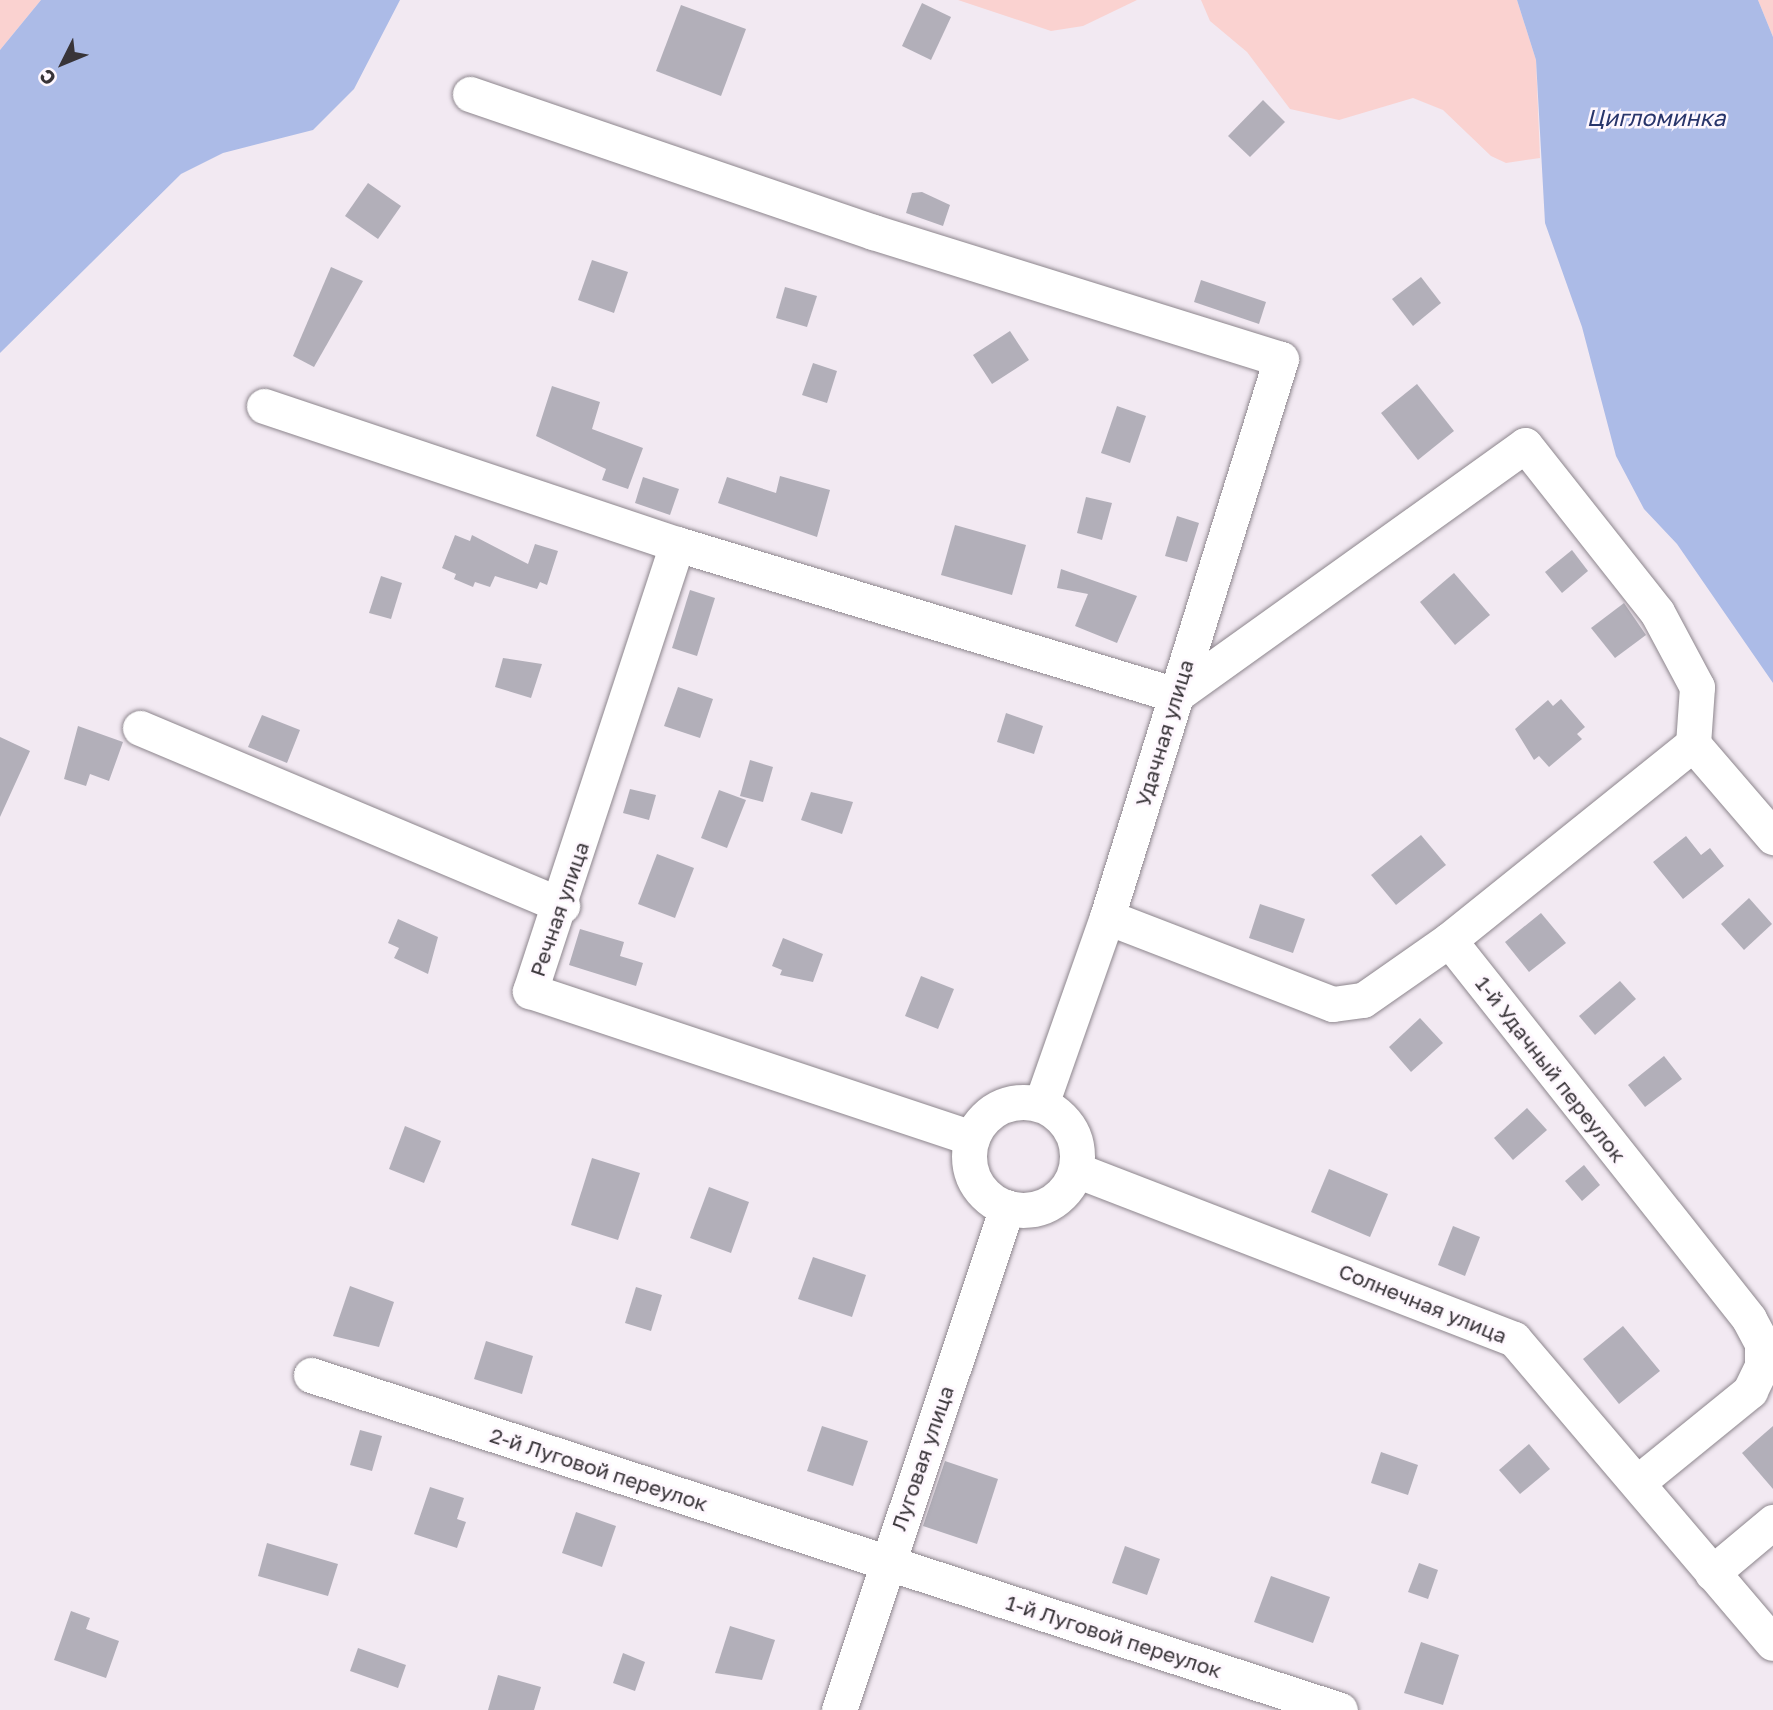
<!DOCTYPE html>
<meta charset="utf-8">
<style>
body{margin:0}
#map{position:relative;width:1773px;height:1710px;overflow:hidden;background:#f2e9f2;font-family:"Golos Text",sans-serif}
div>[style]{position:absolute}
.green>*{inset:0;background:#fad2d0}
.water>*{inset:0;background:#acbbe7}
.building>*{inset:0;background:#b2afb9}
.roads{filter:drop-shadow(0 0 2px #8d868d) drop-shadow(0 0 2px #8d868d)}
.minor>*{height:35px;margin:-17.5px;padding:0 17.5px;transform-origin:17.5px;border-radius:17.5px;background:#fff}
.minor>.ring{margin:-17.5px;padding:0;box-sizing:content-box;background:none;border:35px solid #fff;border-radius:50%}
span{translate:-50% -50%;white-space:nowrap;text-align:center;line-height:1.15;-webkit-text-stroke:5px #fef7fe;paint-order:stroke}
.street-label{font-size:21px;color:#383438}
.water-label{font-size:23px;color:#28356b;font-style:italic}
.north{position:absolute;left:28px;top:28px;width:70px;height:70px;-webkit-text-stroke:5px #fef7fe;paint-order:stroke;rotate:227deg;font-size:19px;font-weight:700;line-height:28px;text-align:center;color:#383438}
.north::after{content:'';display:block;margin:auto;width:24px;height:32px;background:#383438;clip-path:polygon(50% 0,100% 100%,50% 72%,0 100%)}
</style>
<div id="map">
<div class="green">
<div style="clip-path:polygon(0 0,41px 0,0 50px)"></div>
<div style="clip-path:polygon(958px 0,1137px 0,1083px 26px,1051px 31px)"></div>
<div style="clip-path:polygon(1201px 0,1517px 0,1536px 60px,1540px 158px,1506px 163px,1491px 156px,1443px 110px,1413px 98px,1339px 120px,1290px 109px,1247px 52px,1210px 21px)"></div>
<div style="clip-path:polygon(1758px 0,1773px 0,1773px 37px)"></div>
</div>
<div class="water">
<div style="clip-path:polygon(41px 0,400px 0,354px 89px,313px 130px,223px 153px,181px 174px,0 353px,0 50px)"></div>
<div style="clip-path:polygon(1517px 0,1758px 0,1773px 37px,1773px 683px,1677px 544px,1644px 509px,1616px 456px,1582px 327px,1545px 223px,1536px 60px)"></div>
</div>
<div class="building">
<div style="clip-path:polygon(922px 3px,951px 17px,931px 60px,902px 46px)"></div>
<div style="clip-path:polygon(681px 5px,746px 29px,721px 96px,656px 71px)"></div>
<div style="clip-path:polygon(1263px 100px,1285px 122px,1250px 157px,1228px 136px)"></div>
<div style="clip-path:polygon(368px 183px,401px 206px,378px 239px,345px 216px)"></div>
<div style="clip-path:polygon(922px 192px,950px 205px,943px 226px,906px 213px,912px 193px)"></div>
<div style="clip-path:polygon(592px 260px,628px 272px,614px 313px,578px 300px)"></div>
<div style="clip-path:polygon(331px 267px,363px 281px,314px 367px,293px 356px)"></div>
<div style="clip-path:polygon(1421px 277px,1441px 303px,1413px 326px,1392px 299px)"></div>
<div style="clip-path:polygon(1201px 280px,1266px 302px,1259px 324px,1194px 302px)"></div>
<div style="clip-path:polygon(785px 287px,817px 296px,807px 327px,776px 318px)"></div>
<div style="clip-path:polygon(1010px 331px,1029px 360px,992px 384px,973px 355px)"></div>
<div style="clip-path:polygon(813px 363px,837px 371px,827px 403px,802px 395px)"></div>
<div style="clip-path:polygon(1417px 384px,1454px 431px,1418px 460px,1381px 413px)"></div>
<div style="clip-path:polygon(552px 386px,600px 402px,592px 429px,643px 448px,628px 489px,602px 480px,606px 469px,536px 436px)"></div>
<div style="clip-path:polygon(1117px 406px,1146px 416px,1130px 463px,1101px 453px)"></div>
<div style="clip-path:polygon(780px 476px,830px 490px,817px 537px,718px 503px,727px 477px,776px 493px)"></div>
<div style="clip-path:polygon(643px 477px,679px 489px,670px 515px,635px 503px)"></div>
<div style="clip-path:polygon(1086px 497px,1112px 503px,1102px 540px,1077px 533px)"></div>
<div style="clip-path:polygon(1177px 516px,1199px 523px,1187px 562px,1165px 556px)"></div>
<div style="clip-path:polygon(955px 525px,1026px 545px,1012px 595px,941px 575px)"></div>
<div style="clip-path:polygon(455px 535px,470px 541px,472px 535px,528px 564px,535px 544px,558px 551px,547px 585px,540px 582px,537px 589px,495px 576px,490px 587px,475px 582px,473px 587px,454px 579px,456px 574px,442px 568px)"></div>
<div style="clip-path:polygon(1572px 550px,1588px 571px,1562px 593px,1545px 572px)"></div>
<div style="clip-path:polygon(1061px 569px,1137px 596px,1117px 643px,1075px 626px,1088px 594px,1057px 588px)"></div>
<div style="clip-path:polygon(1454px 573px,1490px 615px,1455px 645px,1420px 602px)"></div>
<div style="clip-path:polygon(381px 576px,402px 583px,391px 619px,369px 613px)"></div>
<div style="clip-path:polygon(690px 590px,715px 598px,697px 656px,672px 648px)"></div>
<div style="clip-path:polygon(1624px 603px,1646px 635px,1615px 658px,1591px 628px)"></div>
<div style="clip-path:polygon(503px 658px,542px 664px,531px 698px,495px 687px)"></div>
<div style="clip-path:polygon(678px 687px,713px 699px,700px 738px,664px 726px)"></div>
<div style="clip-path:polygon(1561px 699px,1585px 727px,1577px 734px,1582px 739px,1549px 767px,1539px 756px,1534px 760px,1515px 729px,1548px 700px,1553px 706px)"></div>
<div style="clip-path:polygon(1006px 713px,1043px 726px,1034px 754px,997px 742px)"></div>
<div style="clip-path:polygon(262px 715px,300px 730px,287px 763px,248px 747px)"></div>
<div style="clip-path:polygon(78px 726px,123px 742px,109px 781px,90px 774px,86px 786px,64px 779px)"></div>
<div style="clip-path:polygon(0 737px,30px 751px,0 817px)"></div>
<div style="clip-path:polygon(750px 760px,773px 767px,763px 802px,740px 796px)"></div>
<div style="clip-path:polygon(630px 789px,656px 795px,649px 820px,623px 813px)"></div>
<div style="clip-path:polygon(719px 790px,746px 800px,727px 848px,701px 838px)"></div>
<div style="clip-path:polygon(811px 792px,853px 802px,842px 834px,801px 820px)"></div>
<div style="clip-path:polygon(1421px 835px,1446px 865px,1396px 905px,1371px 875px)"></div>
<div style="clip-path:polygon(1686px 836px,1701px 855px,1710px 848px,1724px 866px,1683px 899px,1653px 862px)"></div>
<div style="clip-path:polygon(657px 854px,694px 868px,675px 918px,638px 904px)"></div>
<div style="clip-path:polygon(1749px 898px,1772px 924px,1744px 950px,1721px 924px)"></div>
<div style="clip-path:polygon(1260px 904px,1305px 919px,1293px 953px,1249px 938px)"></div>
<div style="clip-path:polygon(1541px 913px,1566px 943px,1529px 972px,1505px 942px)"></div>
<div style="clip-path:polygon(398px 919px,438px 937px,428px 974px,394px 958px,399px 948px,388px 943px)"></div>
<div style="clip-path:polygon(580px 929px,624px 942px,620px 956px,643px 963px,636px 986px,569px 965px)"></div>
<div style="clip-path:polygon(783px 938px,823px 954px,813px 982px,780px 975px,782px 970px,772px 966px)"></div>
<div style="clip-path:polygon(921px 976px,954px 989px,938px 1029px,905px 1016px)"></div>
<div style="clip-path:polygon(1620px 981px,1636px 999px,1595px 1035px,1579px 1016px)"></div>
<div style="clip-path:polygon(1420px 1018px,1443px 1043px,1411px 1072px,1389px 1047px)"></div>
<div style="clip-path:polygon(1664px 1056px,1682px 1079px,1645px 1107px,1628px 1085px)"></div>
<div style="clip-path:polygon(1527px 1108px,1547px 1130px,1513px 1160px,1494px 1138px)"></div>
<div style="clip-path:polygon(405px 1126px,441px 1141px,424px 1183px,389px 1169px)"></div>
<div style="clip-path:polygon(592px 1158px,640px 1173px,618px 1240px,571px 1225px)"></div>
<div style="clip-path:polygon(1584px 1165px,1600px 1185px,1582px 1201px,1565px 1181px)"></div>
<div style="clip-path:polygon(1329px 1169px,1388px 1194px,1370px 1237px,1311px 1212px)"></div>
<div style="clip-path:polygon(709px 1187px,749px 1202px,731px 1253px,690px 1238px)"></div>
<div style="clip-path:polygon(1453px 1226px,1480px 1237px,1465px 1276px,1438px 1265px)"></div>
<div style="clip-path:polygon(813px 1257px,866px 1275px,852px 1317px,798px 1299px)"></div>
<div style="clip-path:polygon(350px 1286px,394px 1302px,379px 1347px,333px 1336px)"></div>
<div style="clip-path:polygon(636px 1287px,662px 1295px,651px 1331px,625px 1323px)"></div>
<div style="clip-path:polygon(1623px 1326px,1660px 1371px,1619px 1404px,1583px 1359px)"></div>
<div style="clip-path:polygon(486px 1341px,533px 1356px,522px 1394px,474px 1379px)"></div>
<div style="clip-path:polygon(822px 1426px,868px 1441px,853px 1486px,807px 1471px)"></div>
<div style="clip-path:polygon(1773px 1426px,1773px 1489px,1742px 1453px)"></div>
<div style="clip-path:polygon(360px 1430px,382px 1436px,372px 1471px,350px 1465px)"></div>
<div style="clip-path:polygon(1529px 1444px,1550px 1469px,1520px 1494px,1499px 1470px)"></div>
<div style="clip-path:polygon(1381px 1452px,1418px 1465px,1408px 1495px,1371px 1483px)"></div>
<div style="clip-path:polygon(945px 1461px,998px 1479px,977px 1544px,923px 1526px)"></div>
<div style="clip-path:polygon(430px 1487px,464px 1498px,457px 1519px,466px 1522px,457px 1548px,414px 1534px)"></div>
<div style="clip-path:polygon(576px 1512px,616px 1526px,602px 1567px,562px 1553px)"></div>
<div style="clip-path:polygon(267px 1543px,338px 1564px,328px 1596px,258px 1576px)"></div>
<div style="clip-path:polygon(1125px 1546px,1160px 1559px,1147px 1595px,1112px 1583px)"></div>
<div style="clip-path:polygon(1419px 1563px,1438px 1570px,1428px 1599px,1408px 1592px)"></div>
<div style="clip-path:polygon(1271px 1576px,1330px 1597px,1313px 1643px,1254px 1622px)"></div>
<div style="clip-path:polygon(71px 1611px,90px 1618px,86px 1629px,119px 1641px,106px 1678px,54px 1660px)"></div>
<div style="clip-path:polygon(730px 1626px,775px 1640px,762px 1680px,715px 1673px)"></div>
<div style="clip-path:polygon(1421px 1642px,1459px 1655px,1443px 1705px,1404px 1693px)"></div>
<div style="clip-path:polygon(358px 1648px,406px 1665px,398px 1688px,350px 1671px)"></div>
<div style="clip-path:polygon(623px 1653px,645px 1662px,635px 1691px,613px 1683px)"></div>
<div style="clip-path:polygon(498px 1675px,541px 1687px,534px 1710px,488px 1710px)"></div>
</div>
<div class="roads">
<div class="minor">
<div style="left:470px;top:94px;width:426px;rotate:18.9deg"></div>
<div style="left:873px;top:232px;width:427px;rotate:17.3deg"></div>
<div style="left:1281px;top:359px;width:584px;rotate:107.32deg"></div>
<div style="left:1107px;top:917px;width:198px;rotate:109.4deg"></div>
<div style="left:264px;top:406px;width:435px;rotate:18.5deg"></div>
<div style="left:677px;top:544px;width:521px;rotate:16.84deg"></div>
<div style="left:1176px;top:695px;width:429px;rotate:-35.6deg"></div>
<div style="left:1525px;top:445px;width:213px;rotate:51.7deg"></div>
<div style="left:1657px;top:612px;width:85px;rotate:61.9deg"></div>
<div style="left:1697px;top:687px;width:57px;rotate:94deg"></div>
<div style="left:1693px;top:744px;width:123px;rotate:49.3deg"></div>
<div style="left:677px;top:544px;width:471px;rotate:108.2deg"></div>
<div style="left:530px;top:991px;width:466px;rotate:18.4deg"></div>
<div style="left:140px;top:728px;width:458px;rotate:22.8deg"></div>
<div style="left:1107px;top:917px;width:242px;rotate:21.1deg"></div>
<div style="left:1333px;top:1004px;width:30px;rotate:-8deg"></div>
<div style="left:1363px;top:1000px;width:105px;rotate:-34.9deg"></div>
<div style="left:1449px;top:940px;width:483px;rotate:51.6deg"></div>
<div style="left:1749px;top:1319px;width:27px;rotate:62deg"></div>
<div style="left:1762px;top:1343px;width:23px;rotate:90deg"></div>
<div style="left:1762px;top:1366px;width:28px;rotate:116deg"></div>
<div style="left:1750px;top:1391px;width:144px;rotate:140.9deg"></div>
<div style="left:1449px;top:940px;width:313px;rotate:-38.8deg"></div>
<div class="ring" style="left:969px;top:1102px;width:73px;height:73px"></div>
<div style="left:1076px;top:1170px;width:469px;rotate:21.1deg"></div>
<div style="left:1514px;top:1339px;width:399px;rotate:49.6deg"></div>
<div style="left:311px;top:1375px;width:1082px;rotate:18.03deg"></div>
<div style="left:1712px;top:1573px;width:80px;rotate:-39.9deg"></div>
<div style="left:839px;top:1710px;width:530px;rotate:-71.53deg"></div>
</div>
</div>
<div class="street-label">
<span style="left:1164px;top:733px;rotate:-73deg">Удачная улица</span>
<span style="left:559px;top:909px;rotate:-71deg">Речная улица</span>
<span style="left:1551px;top:1069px;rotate:52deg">1-й Удачный переулок</span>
<span style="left:1423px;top:1303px;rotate:22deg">Солнечная улица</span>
<span style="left:922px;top:1458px;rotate:-71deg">Луговая улица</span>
<span style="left:599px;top:1469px;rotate:18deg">2-й Луговой переулок</span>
<span style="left:1114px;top:1636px;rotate:18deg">1-й Луговой переулок</span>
</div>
<div class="water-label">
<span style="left:1656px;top:117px">Цигломинка</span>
</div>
<div class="north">С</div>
</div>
